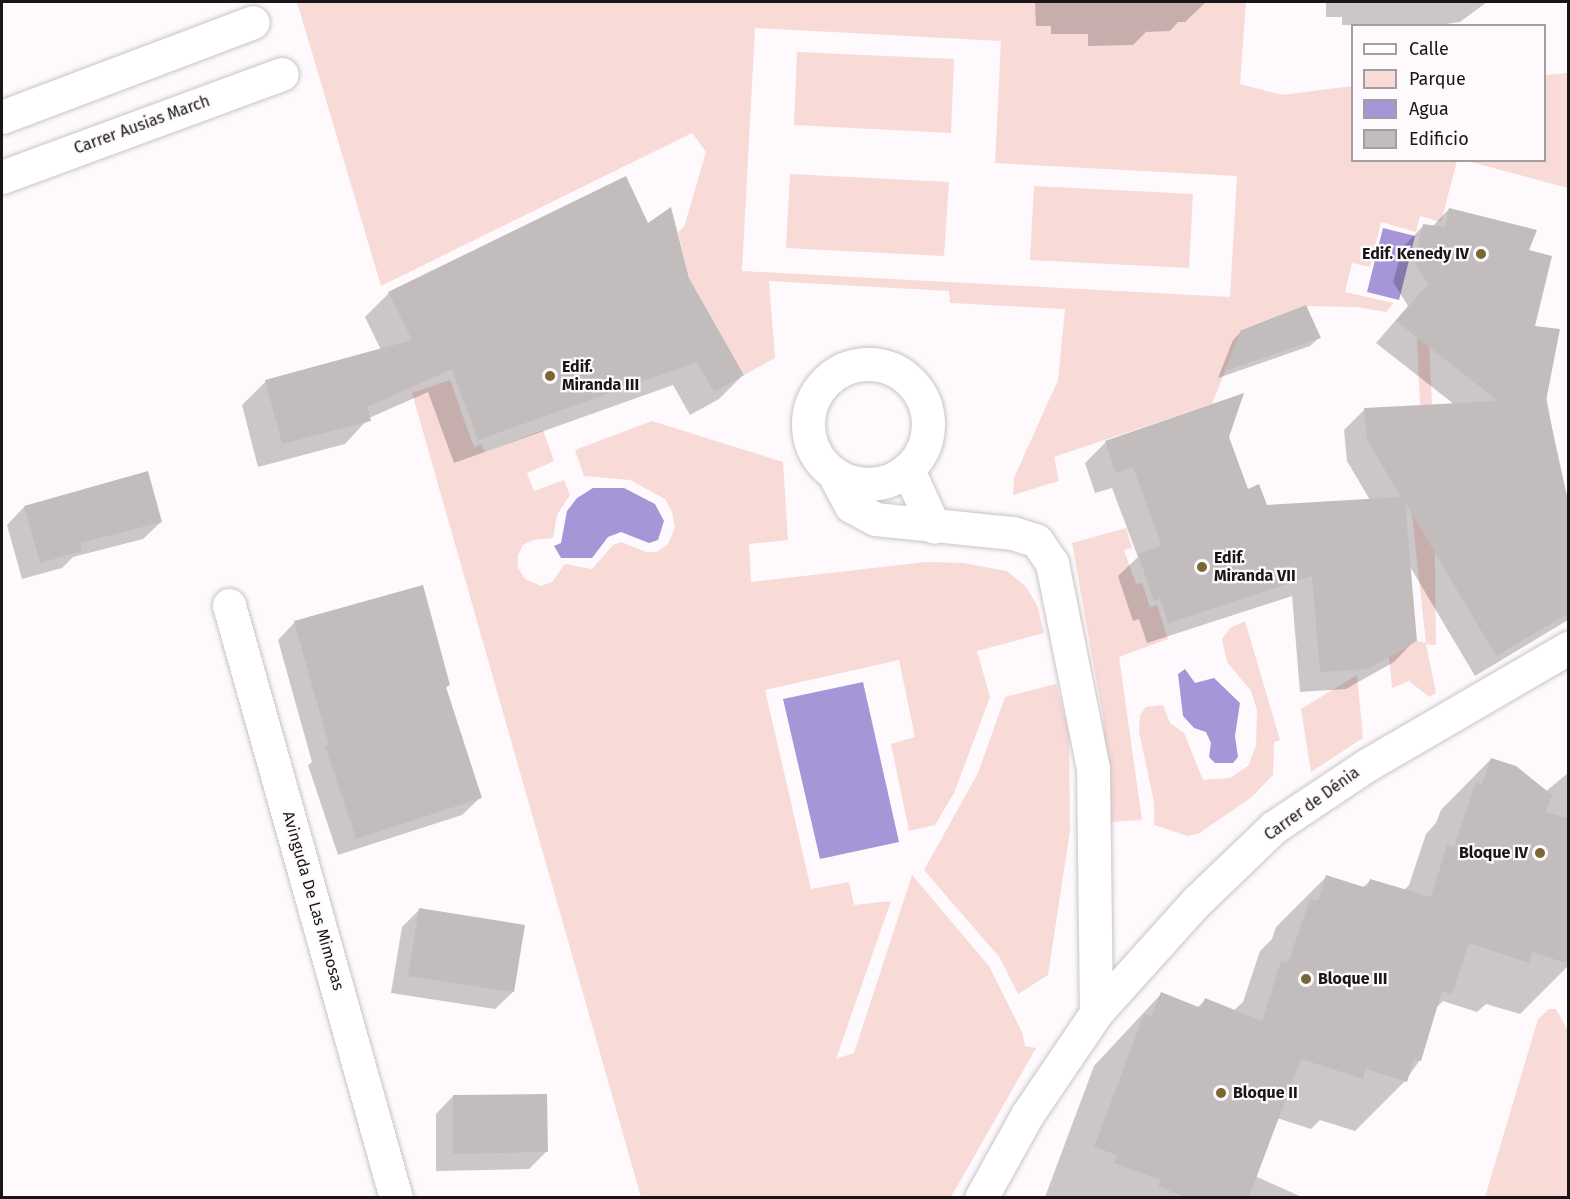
<!DOCTYPE html>
<meta charset="utf-8">
<style>
body{margin:0}
#map{position:relative;width:1570px;height:1199px;overflow:hidden;background:#fef9fc;font-family:"Fira Sans",sans-serif}
div>[style]{position:absolute}
.green>*{inset:0;background:#f8dad7}
.water>*{inset:0;background:#a796d7}
.shadow>*{inset:0;background:#0003}
.building>*{inset:0;background:#c2bcbd}
.roads{filter:drop-shadow(0 0 2px #c9c4c7) drop-shadow(0 0 2px #c9c4c7)}
.minor>*{height:33px;margin:-16.5px;padding:0 16.5px;transform-origin:16.5px;border-radius:16.5px;background:#fff}
.minor>.ring{margin:-16.5px;padding:0;box-sizing:content-box;background:none;border:33px solid #fff;border-radius:50%}
.secondary>*{height:33px;margin:-16.5px;padding:0 16.5px;transform-origin:16.5px;border-radius:16.5px;background:#fff}
.dots>*{width:16px;height:16px;translate:-50% -50%;box-sizing:border-box;border:3px solid #fef9fc;border-radius:50%}
span{translate:-50% -50%;white-space:nowrap;text-align:center;line-height:1.15;-webkit-text-stroke:4.5px #fef9fc;paint-order:stroke}
.street-label{font-size:16px;color:#181618}
.poi-label{font-size:16px;color:#181618;font-weight:700}
.right{translate:-100% -50%;text-align:right}
.left{translate:0 -50%;text-align:left}
.frame{position:absolute;inset:0;border:3px solid #181618;pointer-events:none}
.legend{position:absolute;left:1351px;top:24px;width:195px;height:138px;box-sizing:border-box;background:#fef9fc;border:2px solid #a29ea1;margin:0;padding:8px 10px;list-style:none;font-size:18px;color:#181618}
.legend li{display:flex;align-items:center;gap:12px;height:30px}
.legend b{width:30px;border:2px solid #a29ea1}
</style>
<div id="map">
<div class="green">
<div style="clip-path:polygon(evenodd,297px 2px,1246px 2px,1240px 84px,1282px 95px,1352px 86px,1352px 160px,1457px 161px,1441px 222px,1420px 216px,1416px 232px,1381px 222px,1370px 267px,1352px 263px,1345px 292px,1394px 303px,1386px 312px,1356px 307px,1303px 306px,1242px 329px,1212px 404px,1054px 457px,1059px 481px,1013px 495px,1014px 478px,1058px 380px,1065px 309px,950px 303px,949px 291px,769px 281px,775px 358px,744px 375px,689px 278px,678px 232px,684px 227px,706px 152px,692px 133px,381px 286px,297px 2px,755px 28px,1001px 41px,995px 163px,1237px 176px,1230px 297px,742px 271px,755px 28px)"></div>
<div style="clip-path:polygon(797px 52px,954px 59px,951px 133px,794px 125px)"></div>
<div style="clip-path:polygon(1568px 73px,1568px 188px,1467px 161px,1544px 160px,1545px 75px)"></div>
<div style="clip-path:polygon(790px 174px,949px 182px,944px 256px,786px 248px)"></div>
<div style="clip-path:polygon(1034px 186px,1193px 194px,1189px 268px,1030px 260px)"></div>
<div style="clip-path:polygon(1417px 339px,1429px 339px,1433px 429px,1436px 645px,1426px 644px,1436px 693px,1429px 697px,1409px 681px,1392px 688px,1389px 657px,1417px 641px,1426px 643px,1405px 450px,1421px 427px)"></div>
<div style="clip-path:polygon(450px 380px,474px 447px,481px 444px,485px 452px,543px 430px,554px 461px,527px 473px,534px 491px,564px 480px,570px 495px,557px 515px,553px 538px,533px 540px,523px 545px,518px 555px,518px 568px,525px 579px,541px 586px,552px 582px,565px 564px,592px 569px,613px 545px,621px 542px,646px 552px,657px 552px,668px 544px,675px 528px,672px 512px,665px 499px,630px 480px,584px 476px,575px 450px,652px 421px,783px 462px,788px 540px,749px 544px,751px 582px,926px 562px,963px 563px,1007px 571px,1026px 587px,1037px 605px,1044px 633px,977px 651px,990px 697px,954px 793px,935px 825px,909px 831px,891px 744px,915px 737px,899px 660px,765px 690px,811px 889px,849px 882px,854px 905px,891px 901px,836px 1059px,854px 1053px,912px 875px,989px 966px,1022px 1032px,1025px 1046px,1036px 1048px,951px 1197px,641px 1197px,412px 393px)"></div>
<div style="clip-path:polygon(1126px 528px,1132px 548px,1124px 550px,1136px 584px,1142px 583px,1150px 607px,1157px 605px,1168px 639px,1119px 657px,1142px 820px,1110px 822px,1103px 718px,1072px 543px)"></div>
<div style="clip-path:polygon(1245px 621px,1280px 740px,1274px 742px,1273px 775px,1252px 797px,1198px 834px,1188px 836px,1154px 825px,1154px 802px,1139px 732px,1140px 715px,1146px 707px,1163px 705px,1170px 723px,1184px 733px,1203px 780px,1230px 778px,1248px 766px,1256px 746px,1257px 710px,1251px 691px,1227px 662px,1222px 639px,1230px 628px)"></div>
<div style="clip-path:polygon(1357px 675px,1363px 738px,1311px 772px,1301px 709px)"></div>
<div style="clip-path:polygon(1056px 684px,1069px 733px,1070px 831px,1048px 975px,1018px 994px,1000px 958px,924px 870px,978px 773px,1005px 697px)"></div>
<div style="clip-path:polygon(1549px 1009px,1556px 1009px,1568px 1031px,1568px 1197px,1485px 1197px,1538px 1019px)"></div>
</div>
<div class="water">
<div style="clip-path:polygon(1383px 228px,1415px 236px,1399px 300px,1367px 292px)"></div>
<div style="clip-path:polygon(593px 488px,624px 488px,655px 504px,664px 521px,658px 540px,649px 543px,621px 532px,608px 537px,592px 558px,561px 558px,554px 546px,561px 543px,567px 511px,577px 498px)"></div>
<div style="clip-path:polygon(1185px 669px,1195px 683px,1214px 678px,1240px 703px,1235px 736px,1238px 757px,1233px 763px,1215px 763px,1209px 757px,1211px 743px,1206px 732px,1194px 728px,1183px 716px,1178px 674px)"></div>
<div style="clip-path:polygon(863px 682px,899px 842px,820px 859px,783px 699px)"></div>
</div>
<div class="shadow">
<div style="clip-path:polygon(1035px 2px,1206px 2px,1185px 22px,1178px 22px,1170px 31px,1146px 32px,1133px 45px,1088px 46px,1088px 34px,1051px 34px,1051px 26px,1036px 26px)"></div>
<div style="clip-path:polygon(1326px 2px,1487px 2px,1460px 22px,1433px 26px,1342px 25px,1342px 17px,1326px 17px)"></div>
<div style="clip-path:polygon(1449px 209px,1527px 251px,1533px 327px,1568px 512px,1568px 620px,1475px 676px,1409px 565px,1415px 640px,1394px 662px,1346px 689px,1300px 692px,1292px 596px,1147px 643px,1139px 619px,1133px 621px,1118px 576px,1138px 557px,1112px 488px,1095px 493px,1085px 463px,1106px 442px,1227px 437px,1247px 491px,1266px 507px,1370px 500px,1347px 461px,1344px 430px,1365px 409px,1455px 405px,1376px 343px,1408px 306px,1393px 282px,1403px 247px,1424px 225px,1432px 227px)"></div>
<div style="clip-path:polygon(648px 225px,687px 278px,743px 375px,719px 399px,690px 415px,673px 385px,454px 463px,428px 392px,369px 418px,345px 444px,258px 467px,242px 405px,266px 381px,381px 350px,365px 317px,389px 293px)"></div>
<div style="clip-path:polygon(1242px 331px,1319px 338px,1310px 346px,1218px 378px,1233px 340px)"></div>
<div style="clip-path:polygon(24px 507px,161px 522px,143px 539px,73px 557px,62px 568px,22px 579px,7px 525px)"></div>
<div style="clip-path:polygon(295px 622px,449px 685px,445px 689px,480px 798px,462px 815px,338px 855px,308px 765px,312px 762px,278px 640px)"></div>
<div style="clip-path:polygon(1491px 759px,1545px 792px,1568px 773px,1568px 966px,1520px 1014px,1486px 1004px,1477px 1012px,1443px 1001px,1435px 1009px,1420px 1060px,1405px 1081px,1355px 1131px,1320px 1120px,1311px 1129px,1277px 1118px,1255px 1176px,1304px 1198px,1045px 1197px,1094px 1066px,1161px 994px,1197px 1008px,1205px 1000px,1233px 1011px,1243px 1002px,1260px 951px,1272px 939px,1276px 927px,1326px 877px,1362px 888px,1371px 880px,1404px 890px,1409px 885px,1426px 834px,1436px 823px,1441px 810px)"></div>
<div style="clip-path:polygon(419px 910px,513px 992px,495px 1009px,391px 993px,402px 927px)"></div>
<div style="clip-path:polygon(453px 1096px,546px 1152px,529px 1169px,436px 1171px,436px 1114px)"></div>
</div>
<div class="building">
<div style="clip-path:polygon(626px 176px,648px 223px,671px 207px,689px 278px,744px 375px,714px 392px,697px 362px,478px 440px,452px 369px,367px 407px,371px 421px,282px 444px,265px 380px,412px 340px,388px 292px)"></div>
<div style="clip-path:polygon(1449px 208px,1537px 230px,1529px 250px,1552px 256px,1535px 326px,1560px 329px,1546px 401px,1569px 505px,1569px 613px,1496px 656px,1405px 502px,1417px 641px,1368px 669px,1320px 672px,1312px 576px,1168px 623px,1160px 599px,1154px 601px,1138px 554px,1160px 546px,1160px 541px,1133px 467px,1116px 473px,1105px 441px,1244px 393px,1229px 437px,1248px 489px,1259px 484px,1267px 505px,1401px 497px,1367px 440px,1364px 408px,1498px 401px,1396px 321px,1428px 284px,1414px 261px,1423px 224px,1445px 227px)"></div>
<div style="clip-path:polygon(1306px 305px,1321px 338px,1225px 371px,1241px 330px)"></div>
<div style="clip-path:polygon(148px 471px,162px 522px,80px 543px,82px 551px,40px 563px,24px 506px)"></div>
<div style="clip-path:polygon(423px 585px,450px 685px,446px 687px,482px 798px,356px 839px,325px 746px,329px 745px,294px 621px)"></div>
<div style="clip-path:polygon(1491px 758px,1516px 766px,1552px 795px,1546px 812px,1569px 819px,1569px 964px,1532px 952px,1529px 963px,1469px 943px,1452px 994px,1442px 991px,1421px 1061px,1414px 1059px,1407px 1082px,1366px 1069px,1363px 1079px,1301px 1059px,1249px 1197px,1185px 1197px,1158px 1186px,1161px 1180px,1114px 1163px,1117px 1155px,1094px 1147px,1144px 1014px,1151px 1017px,1161px 992px,1201px 1008px,1205px 998px,1262px 1021px,1281px 961px,1288px 963px,1310px 899px,1318px 901px,1326px 875px,1367px 888px,1370px 879px,1431px 897px,1447px 845px,1454px 847px,1476px 782px,1482px 784px)"></div>
<div style="clip-path:polygon(419px 908px,525px 925px,514px 992px,408px 976px)"></div>
<div style="clip-path:polygon(547px 1094px,548px 1152px,453px 1154px,453px 1095px)"></div>
</div>
<div class="roads">
<div class="minor">
<div class="ring" style="left:808px;top:364px;width:87px;height:87px"></div>
<div style="left:909px;top:472px;width:60px;rotate:65.6deg"></div>
<div style="left:835px;top:476px;width:34px;rotate:62deg"></div>
<div style="left:851px;top:506px;width:27px;rotate:28deg"></div>
<div style="left:875px;top:519px;width:139px;rotate:5.8deg"></div>
<div style="left:1013px;top:533px;width:25px;rotate:18deg"></div>
<div style="left:1037px;top:541px;width:27px;rotate:56deg"></div>
<div style="left:1052px;top:563px;width:210px;rotate:78.7deg"></div>
<div style="left:1093px;top:769px;width:244px;rotate:89.3deg"></div>
<div style="left:229px;top:605px;width:616px;rotate:74.27deg"></div>
<div style="left:981px;top:1198px;width:95px;rotate:-61deg"></div>
<div style="left:1027px;top:1115px;width:123px;rotate:-55.9deg"></div>
<div style="left:1096px;top:1013px;width:151px;rotate:-48deg"></div>
<div style="left:1197px;top:901px;width:107px;rotate:-43.9deg"></div>
<div style="left:1274px;top:827px;width:112px;rotate:-33.7deg"></div>
<div style="left:1367px;top:765px;width:233px;rotate:-30.2deg"></div>
</div>
<div class="secondary">
<div style="left:2px;top:117px;width:268px;rotate:-20.7deg"></div>
<div style="left:2px;top:177px;width:298px;rotate:-20.2deg"></div>
</div>
</div>
<div class="dots">
<div style="left:1481px;top:254px;background:#786735"></div>
<div style="left:550px;top:376px;background:#786735"></div>
<div style="left:1202px;top:567px;background:#786735"></div>
<div style="left:1540px;top:853px;background:#786735"></div>
<div style="left:1306px;top:979px;background:#786735"></div>
<div style="left:1221px;top:1093px;background:#786735"></div>
</div>
<div class="street-label">
<span style="left:142px;top:125px;rotate:-20deg">Carrer Ausias March</span>
<span style="left:1312px;top:804px;rotate:-36deg">Carrer de Dénia</span>
<span style="left:313px;top:901px;rotate:74deg">Avinguda De Las Mimosas</span>
</div>
<div class="poi-label">
<span class="right" style="left:1469px;top:254px">Edif. Kenedy IV</span>
<span class="left" style="left:562px;top:376px">Edif.<br>Miranda III</span>
<span class="left" style="left:1214px;top:567px">Edif.<br>Miranda VII</span>
<span class="right" style="left:1528px;top:853px">Bloque IV</span>
<span class="left" style="left:1318px;top:979px">Bloque III</span>
<span class="left" style="left:1233px;top:1093px">Bloque II</span>
</div>
<div class="frame"></div>
<ul class="legend">
<li><b style="height:8px;background:#fff"></b>Calle</li>
<li><b style="height:16px;background:#f8dad7"></b>Parque</li>
<li><b style="height:16px;background:#a796d7"></b>Agua</li>
<li><b style="height:16px;background:#c2bcbd"></b>Edificio</li>
</ul>
</div>
